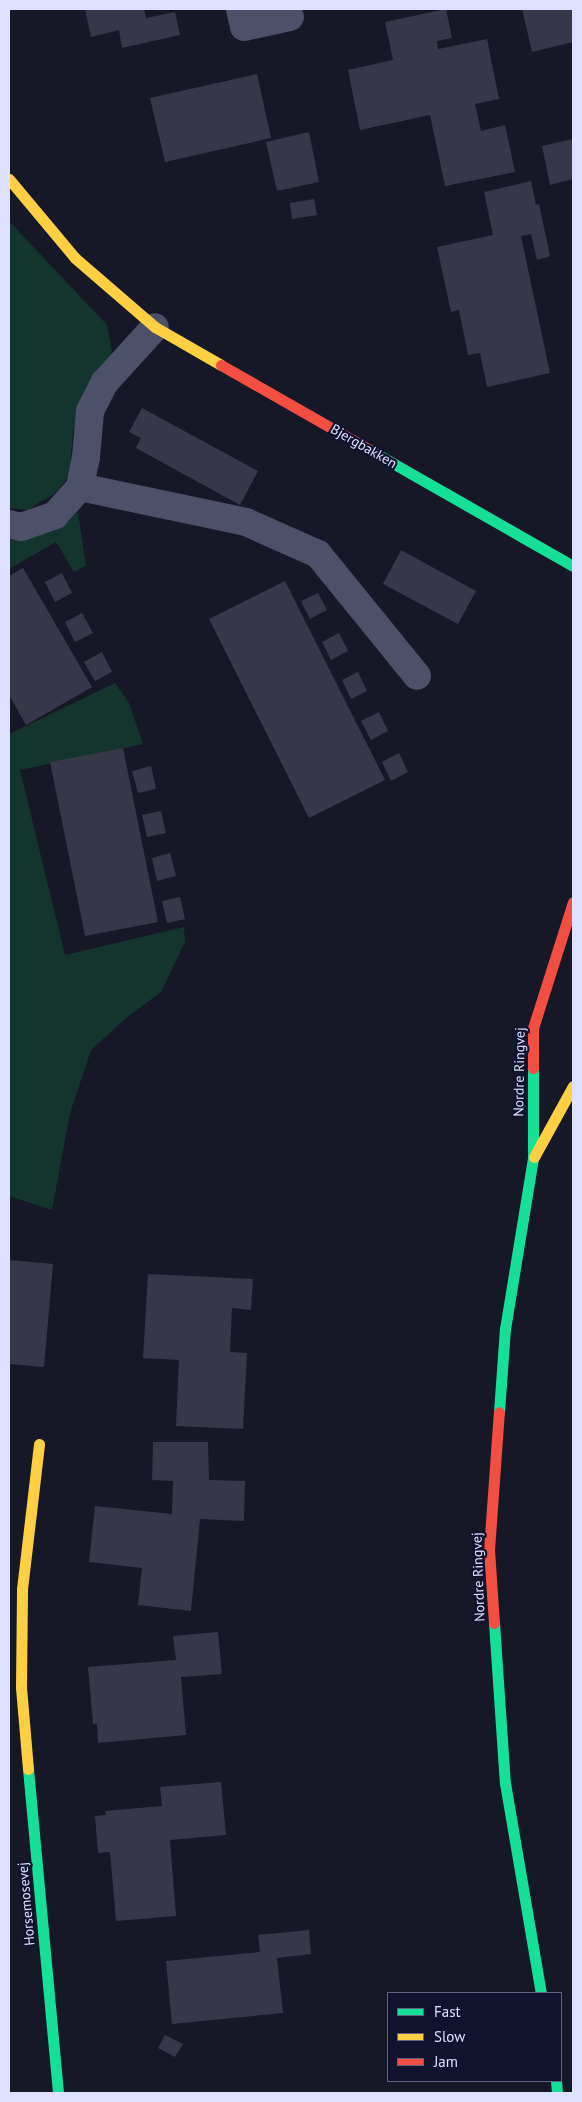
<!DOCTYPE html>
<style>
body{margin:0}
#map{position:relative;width:582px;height:2102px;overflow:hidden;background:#171827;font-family:"PT Sans",sans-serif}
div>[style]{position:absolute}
.green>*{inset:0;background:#14342e}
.building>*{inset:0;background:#363748}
.street>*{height:28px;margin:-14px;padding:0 14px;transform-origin:14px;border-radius:14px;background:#4c5068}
.fast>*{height:11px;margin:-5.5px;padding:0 5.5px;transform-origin:5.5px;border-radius:5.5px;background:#16e098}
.slow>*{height:11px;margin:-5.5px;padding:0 5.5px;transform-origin:5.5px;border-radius:5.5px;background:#ffcf43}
.jam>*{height:11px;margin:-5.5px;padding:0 5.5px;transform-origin:5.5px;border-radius:5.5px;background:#f24e42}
span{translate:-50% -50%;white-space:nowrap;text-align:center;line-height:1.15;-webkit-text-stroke:4.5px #11122d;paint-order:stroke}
.street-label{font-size:14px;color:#dde0ff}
.frame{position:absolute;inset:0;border:10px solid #dde0ff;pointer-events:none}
.legend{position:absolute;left:387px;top:1992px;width:175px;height:90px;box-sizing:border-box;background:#11122d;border:1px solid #636481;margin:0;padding:6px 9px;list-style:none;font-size:15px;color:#dde0ff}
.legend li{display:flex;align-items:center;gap:10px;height:25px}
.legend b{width:25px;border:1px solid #636481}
</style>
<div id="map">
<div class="green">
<div style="clip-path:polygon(9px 221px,107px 325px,112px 352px,102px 370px,81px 398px,73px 433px,69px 476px,54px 494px,27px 510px,9px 508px)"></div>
<div style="clip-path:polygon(78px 512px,86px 566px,74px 572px,56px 542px,9px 569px,9px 540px,56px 530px)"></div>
<div style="clip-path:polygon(115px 683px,129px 703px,143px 744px,20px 770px,65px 955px,184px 927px,185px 942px,161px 992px,126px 1018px,91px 1050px,70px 1113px,52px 1210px,9px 1196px,9px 734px)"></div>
</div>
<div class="building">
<div style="clip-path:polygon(85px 9px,144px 9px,146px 18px,175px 12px,180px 35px,122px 48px,119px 30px,91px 37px)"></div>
<div style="clip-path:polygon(446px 9px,452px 38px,437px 41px,438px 49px,487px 39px,499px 99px,475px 104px,481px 131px,505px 125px,515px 172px,445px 186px,430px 115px,360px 130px,348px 70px,393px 60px,385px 22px)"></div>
<div style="clip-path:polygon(522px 9px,573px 9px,573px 42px,532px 52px)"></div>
<div style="clip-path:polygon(257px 74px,271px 138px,165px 162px,150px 98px)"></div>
<div style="clip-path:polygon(309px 132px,319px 182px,277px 191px,266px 142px)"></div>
<div style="clip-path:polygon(573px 139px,573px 179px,550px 185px,542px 146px)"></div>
<div style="clip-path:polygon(531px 181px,536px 205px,539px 204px,550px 256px,537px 260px,531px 234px,521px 236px,550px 373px,487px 387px,480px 353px,468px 355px,459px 310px,451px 312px,437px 247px,493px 235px,484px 192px)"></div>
<div style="clip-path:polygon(314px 199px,317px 215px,292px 219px,290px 203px)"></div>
<div style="clip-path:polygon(142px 408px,258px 471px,240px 505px,136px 448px,141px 438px,129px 432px)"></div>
<div style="clip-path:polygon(401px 550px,476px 591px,458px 624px,383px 584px)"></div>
<div style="clip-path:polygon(23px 568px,92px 687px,26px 725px,9px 695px,9px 576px)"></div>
<div style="clip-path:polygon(62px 573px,72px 593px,55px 602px,45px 582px)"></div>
<div style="clip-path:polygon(285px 581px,385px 780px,309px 818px,209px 619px)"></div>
<div style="clip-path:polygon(318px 593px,327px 610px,310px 619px,301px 601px)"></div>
<div style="clip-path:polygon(82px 613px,93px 633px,75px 642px,65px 622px)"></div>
<div style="clip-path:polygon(339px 633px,348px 651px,331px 660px,322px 642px)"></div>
<div style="clip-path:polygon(102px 652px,112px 672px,95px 681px,84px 662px)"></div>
<div style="clip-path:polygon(358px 672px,367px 691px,351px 699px,342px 680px)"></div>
<div style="clip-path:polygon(379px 712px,388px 731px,371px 740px,361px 721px)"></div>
<div style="clip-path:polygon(123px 748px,158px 922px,85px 936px,50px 762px)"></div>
<div style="clip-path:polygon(399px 753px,408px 772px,391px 781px,382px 762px)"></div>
<div style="clip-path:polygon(151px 766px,156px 789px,138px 793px,132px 771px)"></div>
<div style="clip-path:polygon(161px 811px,166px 833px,147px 837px,142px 815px)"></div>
<div style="clip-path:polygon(170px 853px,176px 876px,157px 881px,152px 858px)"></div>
<div style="clip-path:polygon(180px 897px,185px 919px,167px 923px,162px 901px)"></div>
<div style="clip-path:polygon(9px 1260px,53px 1264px,44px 1367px,9px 1364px)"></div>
<div style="clip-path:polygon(148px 1274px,253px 1279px,251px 1310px,232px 1308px,230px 1352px,247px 1353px,243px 1429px,176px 1426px,179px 1360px,143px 1358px)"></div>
<div style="clip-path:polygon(153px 1442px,208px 1442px,209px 1480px,245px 1481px,244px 1521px,200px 1519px,191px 1611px,138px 1605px,142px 1568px,89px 1562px,95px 1506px,172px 1514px,173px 1481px,152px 1480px)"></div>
<div style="clip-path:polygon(218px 1632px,222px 1674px,181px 1677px,186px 1735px,98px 1743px,97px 1724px,93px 1724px,88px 1667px,176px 1660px,173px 1636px)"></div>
<div style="clip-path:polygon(221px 1782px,226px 1835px,170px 1840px,176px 1916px,116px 1921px,110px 1852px,98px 1853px,95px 1816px,106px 1815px,105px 1811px,162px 1806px,160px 1787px)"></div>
<div style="clip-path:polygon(309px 1930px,311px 1954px,277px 1958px,283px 2013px,172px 2024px,166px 1961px,260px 1952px,258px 1935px)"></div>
<div style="clip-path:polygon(165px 2035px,183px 2044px,175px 2057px,158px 2048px)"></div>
</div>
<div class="street">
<div style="left:240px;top:9px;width:18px;rotate:77deg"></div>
<div style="left:244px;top:27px;width:47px;rotate:-12.3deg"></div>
<div style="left:80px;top:487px;width:170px;rotate:11.9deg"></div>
<div style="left:246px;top:522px;width:79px;rotate:24deg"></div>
<div style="left:318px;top:554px;width:157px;rotate:50.9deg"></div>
<div style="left:9px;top:524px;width:12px;rotate:14deg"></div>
<div style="left:21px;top:527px;width:36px;rotate:-19deg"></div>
<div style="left:55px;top:515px;width:38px;rotate:-48deg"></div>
<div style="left:80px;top:487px;width:31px;rotate:-79deg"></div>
<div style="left:86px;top:457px;width:46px;rotate:-85deg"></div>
<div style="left:90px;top:411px;width:33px;rotate:-63deg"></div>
<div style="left:105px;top:382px;width:74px;rotate:-47.7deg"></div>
</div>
<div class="fast">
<div style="left:368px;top:449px;width:236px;rotate:29.7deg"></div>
<div style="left:499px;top:1412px;width:83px;rotate:-85.9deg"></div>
<div style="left:505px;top:1329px;width:173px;rotate:-80.7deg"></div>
<div style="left:533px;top:1158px;width:90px;rotate:-90deg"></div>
<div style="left:494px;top:1623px;width:160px;rotate:86.1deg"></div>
<div style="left:505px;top:1783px;width:213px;rotate:80.3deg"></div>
<div style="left:28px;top:1769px;width:325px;rotate:84.7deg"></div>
<div style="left:556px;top:2081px;width:12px;rotate:85deg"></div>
</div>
<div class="slow">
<div style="left:9px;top:179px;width:103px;rotate:50.1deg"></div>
<div style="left:75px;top:258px;width:106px;rotate:40.8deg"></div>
<div style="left:155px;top:327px;width:76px;rotate:29.9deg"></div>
<div style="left:534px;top:1157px;width:81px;rotate:-61.2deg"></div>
<div style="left:28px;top:1769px;width:82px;rotate:-94.9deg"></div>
<div style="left:21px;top:1687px;width:98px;rotate:-89.4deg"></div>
<div style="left:22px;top:1589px;width:146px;rotate:-83.3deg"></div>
</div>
<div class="jam">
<div style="left:221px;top:365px;width:169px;rotate:29.7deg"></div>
<div style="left:533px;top:1068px;width:40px;rotate:-90deg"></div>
<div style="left:533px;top:1028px;width:132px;rotate:-72.4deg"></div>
<div style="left:494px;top:1623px;width:73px;rotate:-93.9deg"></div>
<div style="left:489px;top:1550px;width:138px;rotate:-85.9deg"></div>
</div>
<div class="street-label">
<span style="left:364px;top:446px;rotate:30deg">Bjergbakken</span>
<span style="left:519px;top:1072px;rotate:-89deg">Nordre Ringvej</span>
<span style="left:478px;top:1577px;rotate:-92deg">Nordre Ringvej</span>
<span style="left:26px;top:1904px;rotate:-95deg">Horsemosevej</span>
</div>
<div class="frame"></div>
<ul class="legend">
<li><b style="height:6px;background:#16e098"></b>Fast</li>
<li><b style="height:6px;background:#ffcf43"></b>Slow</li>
<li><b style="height:6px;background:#f24e42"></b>Jam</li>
</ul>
</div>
